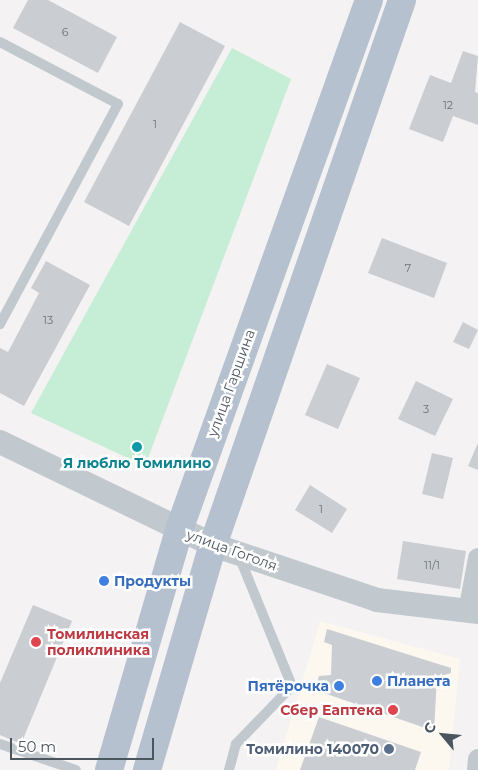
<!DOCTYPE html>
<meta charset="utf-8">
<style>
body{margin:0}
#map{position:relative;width:478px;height:770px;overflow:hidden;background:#f4f2f2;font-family:Montserrat,sans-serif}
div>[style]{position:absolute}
.commercial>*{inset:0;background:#fcf8ef}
.green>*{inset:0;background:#c6edd5}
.building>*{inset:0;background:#cacdd1}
.service>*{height:10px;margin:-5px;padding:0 5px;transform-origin:5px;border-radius:5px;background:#c1c9cf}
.minor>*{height:20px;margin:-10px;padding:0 10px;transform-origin:10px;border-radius:10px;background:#c1c9cf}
.tertiary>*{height:24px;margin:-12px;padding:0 12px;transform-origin:12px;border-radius:12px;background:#c1c9cf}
.primary>*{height:28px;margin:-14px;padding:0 14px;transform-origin:14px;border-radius:14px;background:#b5c1ce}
.dots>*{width:14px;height:14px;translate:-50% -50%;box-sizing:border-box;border:2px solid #fff;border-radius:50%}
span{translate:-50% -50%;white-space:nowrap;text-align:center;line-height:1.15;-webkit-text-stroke:5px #fff;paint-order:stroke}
.number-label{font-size:11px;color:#6b737b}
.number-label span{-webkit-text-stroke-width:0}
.street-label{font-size:14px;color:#4b555e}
.culture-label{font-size:14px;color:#0d838f;font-weight:700}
.shop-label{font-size:14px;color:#366cbe;font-weight:700}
.left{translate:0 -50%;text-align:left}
.right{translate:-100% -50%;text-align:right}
.health-label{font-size:14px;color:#be3a42;font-weight:700}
.service-label{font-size:14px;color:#4e5e75;font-weight:700}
.north{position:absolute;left:418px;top:710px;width:50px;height:50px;-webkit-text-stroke:4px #fff;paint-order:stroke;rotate:298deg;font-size:14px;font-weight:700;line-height:20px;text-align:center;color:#4b555e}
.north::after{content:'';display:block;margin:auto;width:18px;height:22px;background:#4b555e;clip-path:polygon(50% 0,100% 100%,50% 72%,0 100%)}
.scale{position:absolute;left:10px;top:738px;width:144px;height:22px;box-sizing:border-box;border:2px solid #4b555e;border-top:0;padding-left:6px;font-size:15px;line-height:18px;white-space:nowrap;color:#4b555e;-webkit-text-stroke:4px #fff;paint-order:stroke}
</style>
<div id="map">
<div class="commercial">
<div style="clip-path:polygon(320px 621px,460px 659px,449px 770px,276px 770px)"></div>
</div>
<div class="green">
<div style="clip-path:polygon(232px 48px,291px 79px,145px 466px,31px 413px)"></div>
</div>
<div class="building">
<div style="clip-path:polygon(28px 0,48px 0,117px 37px,98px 73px,13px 28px)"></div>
<div style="clip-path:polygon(180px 22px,225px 46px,129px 226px,84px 202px)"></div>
<div style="clip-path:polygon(463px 51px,478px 56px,475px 92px,478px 93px,478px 125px,453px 116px,443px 142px,409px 129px,430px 75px,451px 83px)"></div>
<div style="clip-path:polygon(382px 238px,447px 263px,434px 298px,368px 273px)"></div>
<div style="clip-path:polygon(46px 261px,90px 285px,24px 406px,0 393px,0 348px,8px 352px,39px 293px,31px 288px)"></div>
<div style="clip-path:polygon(463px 322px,478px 330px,469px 349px,453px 342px)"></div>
<div style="clip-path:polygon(327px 364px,360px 378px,338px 429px,305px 415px)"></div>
<div style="clip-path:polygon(416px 381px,453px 399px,435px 436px,398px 419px)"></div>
<div style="clip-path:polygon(478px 443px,478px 470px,468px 466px)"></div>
<div style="clip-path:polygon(432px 453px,453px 458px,443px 499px,422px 494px)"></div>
<div style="clip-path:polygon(310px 485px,347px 509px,332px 533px,295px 510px)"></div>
<div style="clip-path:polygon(403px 541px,466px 551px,460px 589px,397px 579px)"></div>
<div style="clip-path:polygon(33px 605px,72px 621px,21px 744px,0 735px,0 683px)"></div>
<div style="clip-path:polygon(327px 629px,451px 668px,451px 673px,437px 677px,434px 731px,315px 690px,319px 676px,331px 675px,332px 645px,324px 642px)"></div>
<div style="clip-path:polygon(319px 717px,421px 752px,415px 770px,300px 770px)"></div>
</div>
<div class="service">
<div style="left:0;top:42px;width:133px;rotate:27.7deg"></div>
<div style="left:118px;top:104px;width:250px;rotate:118.2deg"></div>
<div style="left:0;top:744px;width:80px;rotate:18.9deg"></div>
<div style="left:229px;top:770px;width:27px;rotate:-75deg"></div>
<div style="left:236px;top:744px;width:81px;rotate:-46deg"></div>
<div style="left:292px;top:686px;width:140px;rotate:-112.2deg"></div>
</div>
<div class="minor">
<div style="left:468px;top:612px;width:55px;rotate:-79.5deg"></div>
<div style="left:477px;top:770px;width:11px;rotate:-85deg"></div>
</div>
<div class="tertiary">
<div style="left:0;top:442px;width:237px;rotate:25.8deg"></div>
<div style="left:213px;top:545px;width:173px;rotate:18.5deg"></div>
<div style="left:377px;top:600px;width:102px;rotate:6.8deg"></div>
</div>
<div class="primary">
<div style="left:109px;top:770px;width:250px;rotate:-73.7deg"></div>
<div style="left:179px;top:530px;width:563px;rotate:-70.28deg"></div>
<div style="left:147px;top:770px;width:234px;rotate:-73.7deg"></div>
<div style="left:213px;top:545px;width:577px;rotate:-70.87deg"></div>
</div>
<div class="dots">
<div style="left:137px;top:447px;background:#0f9aa8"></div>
<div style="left:104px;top:581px;background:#3f7fe0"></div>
<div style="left:36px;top:642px;background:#e0444e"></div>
<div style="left:377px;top:681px;background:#3f7fe0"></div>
<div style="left:339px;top:686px;background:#3f7fe0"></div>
<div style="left:393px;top:710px;background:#e0444e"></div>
<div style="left:389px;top:749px;background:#5c6f8a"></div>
</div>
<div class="number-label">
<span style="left:65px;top:32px">6</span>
<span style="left:448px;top:105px">12</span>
<span style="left:155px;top:124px">1</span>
<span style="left:408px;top:268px">7</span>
<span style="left:48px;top:320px">13</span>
<span style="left:426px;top:409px">3</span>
<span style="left:321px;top:509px">1</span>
<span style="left:432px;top:565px">11/1</span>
</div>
<div class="street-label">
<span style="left:231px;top:383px;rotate:-70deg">улица Гаршина</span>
<span style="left:232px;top:550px;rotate:20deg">улица Гоголя</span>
</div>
<div class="culture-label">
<span style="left:137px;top:463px">Я люблю Томилино</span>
</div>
<div class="shop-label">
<span class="left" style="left:114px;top:581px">Продукты</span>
<span class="left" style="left:387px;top:681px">Планета</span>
<span class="right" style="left:329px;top:686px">Пятёрочка</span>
</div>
<div class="health-label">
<span class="left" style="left:47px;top:642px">Томилинская<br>поликлиника</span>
<span class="right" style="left:383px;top:710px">Сбер Еаптека</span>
</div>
<div class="service-label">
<span class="right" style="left:379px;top:749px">Томилино 140070</span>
</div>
<div class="north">С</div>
<div class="scale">50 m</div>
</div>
